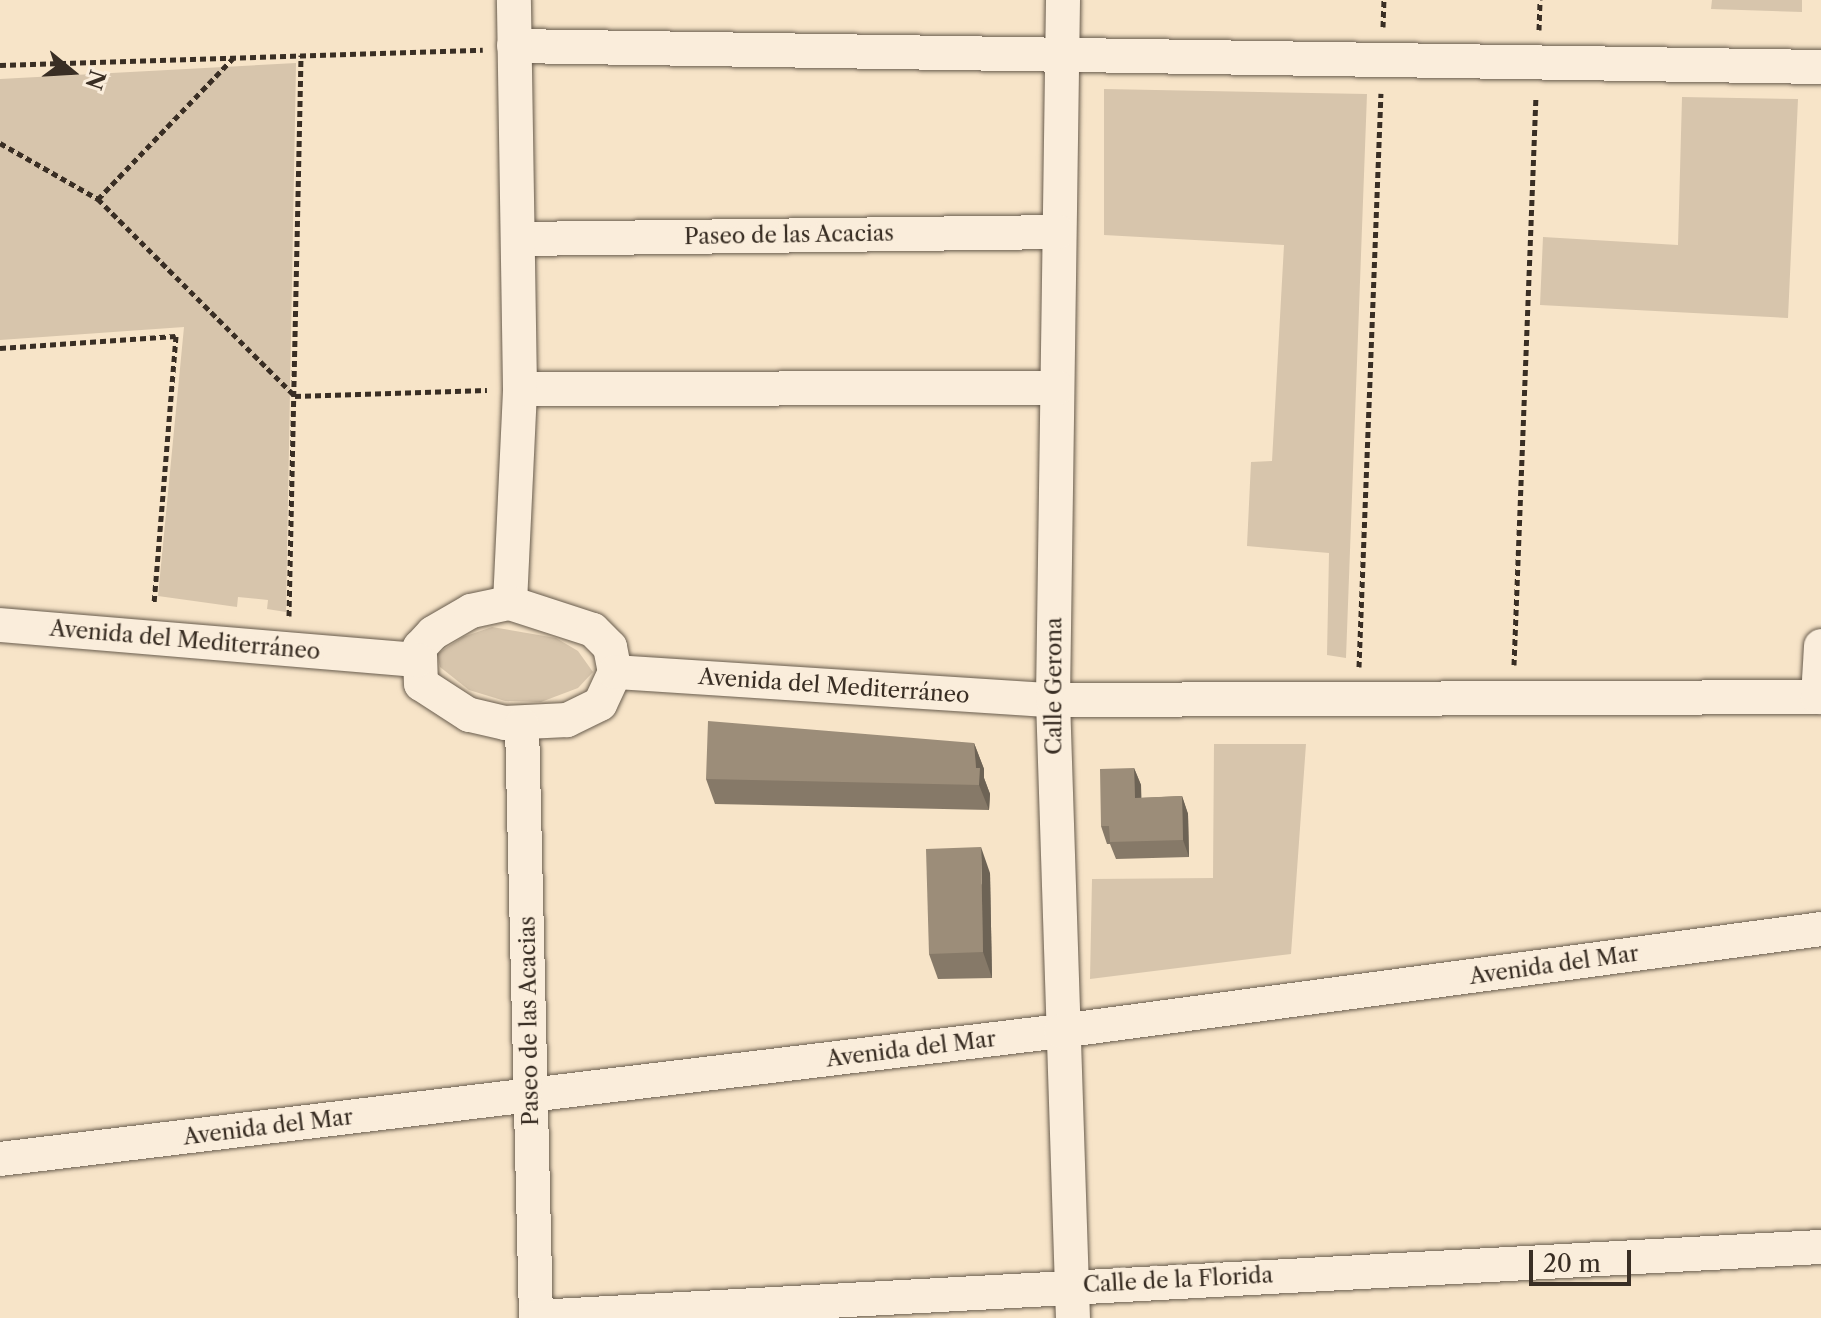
<!DOCTYPE html>
<meta charset="utf-8">
<style>
body{margin:0}
#map{position:relative;width:1821px;height:1318px;overflow:hidden;background:#f7e4c8;font-family:"Libre Caslon Text",serif}
div>[style]{position:absolute}
.green>*{inset:0;background:#d7c5ac}
.path>*{height:5px;margin-top:-2.5px;transform-origin:0;background:repeating-linear-gradient(90deg,#392e24 0 6px,transparent 0 10px)}
.roads{filter:drop-shadow(0 0 2px #685c4d) drop-shadow(0 0 2px #685c4d)}
.street>*{height:34px;margin:-17px;padding:0 17px;transform-origin:17px;border-radius:17px;background:#faeddb}
.wall>*{inset:0;background:#867968}
.shaded-wall>*{inset:0;background:#6d6355}
.building>*{inset:0;background:#9c8d79}
span{translate:-50% -50%;white-space:nowrap;text-align:center;line-height:1.15;-webkit-text-stroke:8px #faeddb;paint-order:stroke}
.street-label{font-size:22px;color:#392e24}
.north{position:absolute;left:32px;top:32px;width:80px;height:80px;-webkit-text-stroke:6px #faeddb;paint-order:stroke;rotate:108deg;font-size:22px;font-weight:700;line-height:32px;text-align:center;color:#392e24}
.north::after{content:'';display:block;margin:auto;width:28px;height:36px;background:#392e24;clip-path:polygon(50% 0,100% 100%,50% 72%,0 100%)}
.scale{position:absolute;left:1529px;top:1250px;width:102px;height:36px;box-sizing:border-box;border:4px solid #392e24;border-top:0;padding-left:10px;font-size:24px;line-height:28px;white-space:nowrap;color:#392e24;-webkit-text-stroke:6px #faeddb;paint-order:stroke}
</style>
<div id="map">
<div class="green">
<div style="clip-path:polygon(1712px 0,1802px 0,1802px 12px,1711px 9px)"></div>
<div style="clip-path:polygon(296px 63px,286px 612px,267px 609px,268px 600px,238px 597px,237px 607px,158px 596px,184px 327px,0 340px,0 79px)"></div>
<div style="clip-path:polygon(1104px 89px,1367px 94px,1346px 658px,1327px 655px,1329px 553px,1247px 546px,1251px 462px,1272px 461px,1284px 245px,1104px 235px)"></div>
<div style="clip-path:polygon(1682px 97px,1798px 99px,1788px 318px,1540px 305px,1543px 237px,1678px 245px)"></div>
<div style="clip-path:polygon(492px 627px,556px 638px,578px 651px,593px 672px,578px 688px,541px 702px,505px 701px,469px 690px,440px 667px,437px 654px,463px 637px)"></div>
<div style="clip-path:polygon(1214px 744px,1306px 744px,1291px 954px,1090px 979px,1092px 879px,1213px 878px)"></div>
</div>
<div class="path">
<div style="left:1383px;top:27px;width:27px;rotate:-88deg"></div>
<div style="left:1539px;top:30px;width:30px;rotate:-88deg"></div>
<div style="left:0;top:65px;width:483px;rotate:-1.8deg"></div>
<div style="left:0;top:143px;width:113px;rotate:29.7deg"></div>
<div style="left:98px;top:199px;width:279px;rotate:45deg"></div>
<div style="left:295px;top:396px;width:192px;rotate:-1.8deg"></div>
<div style="left:98px;top:199px;width:195px;rotate:-46.2deg"></div>
<div style="left:0;top:348px;width:176px;rotate:-3.9deg"></div>
<div style="left:176px;top:336px;width:268px;rotate:94.7deg"></div>
<div style="left:289px;top:616px;width:561px;rotate:-88.77deg"></div>
<div style="left:1514px;top:665px;width:569px;rotate:-87.79deg"></div>
<div style="left:1359px;top:667px;width:574px;rotate:-87.81deg"></div>
</div>
<div class="roads">
<div class="street">
<div style="left:1063px;top:0;width:700px;rotate:90.82deg"></div>
<div style="left:1053px;top:700px;width:618px;rotate:88.15deg"></div>
<div style="left:514px;top:46px;width:1307px;rotate:0.92deg"></div>
<div style="left:519px;top:239px;width:539px;rotate:-0.74deg"></div>
<div style="left:520px;top:389px;width:537px;rotate:-0.11deg"></div>
<div style="left:510px;top:603px;width:214px;rotate:-87.3deg"></div>
<div style="left:520px;top:389px;width:389px;rotate:-90.9deg"></div>
<div style="left:510px;top:603px;width:87px;rotate:18deg"></div>
<div style="left:593px;top:630px;width:24px;rotate:45deg"></div>
<div style="left:610px;top:647px;width:25px;rotate:79deg"></div>
<div style="left:615px;top:672px;width:35px;rotate:115deg"></div>
<div style="left:600px;top:704px;width:37px;rotate:154deg"></div>
<div style="left:567px;top:720px;width:62px;rotate:177.2deg"></div>
<div style="left:505px;top:723px;width:37px;rotate:-167deg"></div>
<div style="left:469px;top:715px;width:57px;rotate:-147.1deg"></div>
<div style="left:421px;top:684px;width:37px;rotate:-92deg"></div>
<div style="left:420px;top:647px;width:19px;rotate:-47deg"></div>
<div style="left:433px;top:633px;width:44px;rotate:-30.1deg"></div>
<div style="left:471px;top:611px;width:40px;rotate:-12deg"></div>
<div style="left:0;top:625px;width:419px;rotate:4.8deg"></div>
<div style="left:615px;top:672px;width:439px;rotate:3.7deg"></div>
<div style="left:1053px;top:700px;width:768px;rotate:-0.22deg"></div>
<div style="left:1818px;top:697px;width:51px;rotate:-86.6deg"></div>
<div style="left:522px;top:725px;width:593px;rotate:88.65deg"></div>
<div style="left:0;top:1159px;width:1069px;rotate:-6.88deg"></div>
<div style="left:1061px;top:1031px;width:767px;rotate:-7.64deg"></div>
<div style="left:536px;top:1317px;width:1287px;rotate:-3.12deg"></div>
</div>
</div>
<div class="wall">
<div style="clip-path:polygon(974px 743px,984px 769px,984px 778px,990px 794px,989px 810px,715px 804px,706px 779px)"></div>
<div style="clip-path:polygon(1134px 768px,1141px 785px,1141px 798px,1182px 796px,1188px 814px,1189px 857px,1116px 859px,1110px 844px,1107px 844px,1101px 826px)"></div>
<div style="clip-path:polygon(990px 873px,992px 978px,938px 979px,929px 954px)"></div>
</div>
<div class="shaded-wall">
<div style="clip-path:polygon(974px 743px,984px 769px,984px 778px,990px 794px,989px 810px,979px 785px,976px 768px)"></div>
<div style="clip-path:polygon(1134px 768px,1141px 785px,1142px 816px,1135px 798px)"></div>
<div style="clip-path:polygon(1182px 796px,1188px 814px,1189px 857px,1183px 840px)"></div>
<div style="clip-path:polygon(981px 847px,990px 873px,992px 978px,983px 952px)"></div>
</div>
<div class="building">
<div style="clip-path:polygon(708px 721px,974px 743px,976px 768px,980px 768px,979px 785px,706px 779px)"></div>
<div style="clip-path:polygon(1134px 768px,1135px 798px,1182px 796px,1183px 840px,1110px 842px,1109px 826px,1101px 826px,1100px 769px)"></div>
<div style="clip-path:polygon(981px 847px,983px 952px,929px 954px,926px 849px)"></div>
</div>
<div class="street-label">
<span style="left:789px;top:235px;rotate:-1deg">Paseo de las Acacias</span>
<span style="left:185px;top:640px;rotate:5deg">Avenida del Mediterráneo</span>
<span style="left:834px;top:686px;rotate:4deg">Avenida del Mediterráneo</span>
<span style="left:1054px;top:686px;rotate:-90deg">Calle Gerona</span>
<span style="left:1554px;top:965px;rotate:-8deg">Avenida del Mar</span>
<span style="left:529px;top:1021px;rotate:-91deg">Paseo de las Acacias</span>
<span style="left:911px;top:1049px;rotate:-7deg">Avenida del Mar</span>
<span style="left:268px;top:1127px;rotate:-7deg">Avenida del Mar</span>
<span style="left:1178px;top:1280px;rotate:-3deg">Calle de la Florida</span>
</div>
<div class="north">N</div>
<div class="scale">20 m</div>
</div>
